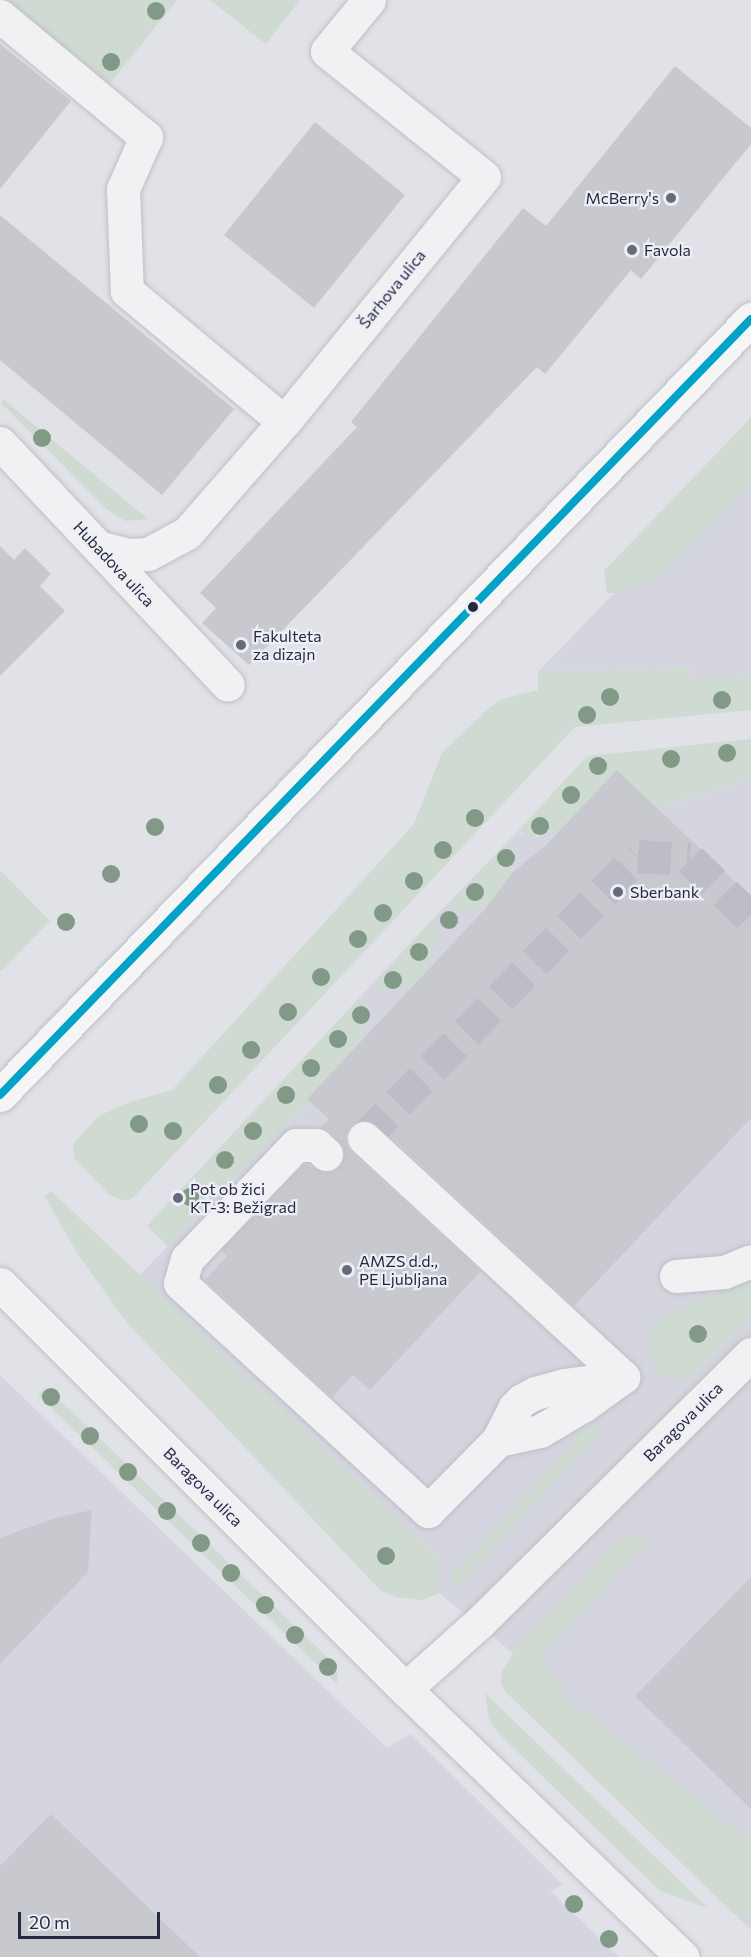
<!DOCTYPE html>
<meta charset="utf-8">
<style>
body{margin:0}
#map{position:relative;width:751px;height:1957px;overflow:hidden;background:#e1e2e7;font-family:Commissioner,sans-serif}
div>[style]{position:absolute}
.built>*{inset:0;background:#d4d5df}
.green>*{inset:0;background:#cedad2}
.building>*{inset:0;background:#c8c9cf}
.minor-tunnel>*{height:33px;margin-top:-16.5px;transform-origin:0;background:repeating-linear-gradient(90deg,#bcbdc6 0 33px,transparent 0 49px)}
.roads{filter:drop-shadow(0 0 2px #bebfc5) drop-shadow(0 0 2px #bebfc5)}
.minor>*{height:33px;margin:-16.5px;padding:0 16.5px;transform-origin:16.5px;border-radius:16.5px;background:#f1f1f3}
.major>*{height:33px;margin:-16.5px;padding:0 16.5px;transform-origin:16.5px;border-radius:16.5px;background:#f5f5f6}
.bus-1>*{height:8px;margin:-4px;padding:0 4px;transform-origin:4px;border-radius:4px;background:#02a3c7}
.trees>*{width:18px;height:18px;margin:-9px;border-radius:50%;background:#819986}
.dots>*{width:16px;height:16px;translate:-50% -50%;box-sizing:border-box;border:3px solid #eeeff6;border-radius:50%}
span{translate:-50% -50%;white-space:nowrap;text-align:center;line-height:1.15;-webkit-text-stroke:4.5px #eeeff6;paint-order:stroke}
.poi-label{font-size:16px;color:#272941}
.right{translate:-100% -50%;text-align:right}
.left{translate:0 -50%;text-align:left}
.street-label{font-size:16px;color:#272941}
.scale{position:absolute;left:18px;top:1912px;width:142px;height:27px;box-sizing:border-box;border:3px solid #272941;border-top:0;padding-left:8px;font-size:18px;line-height:21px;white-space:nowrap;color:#272941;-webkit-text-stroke:4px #eeeff6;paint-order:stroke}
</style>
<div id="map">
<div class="built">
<div style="clip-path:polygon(751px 418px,751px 674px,689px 681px,688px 668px,538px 672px,614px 593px,607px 593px,604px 571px)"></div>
<div style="clip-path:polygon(618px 771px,658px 809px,751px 779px,751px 1930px,507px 1693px,501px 1684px,502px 1671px,514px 1654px,439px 1593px,439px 1557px,139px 1276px,259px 1151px,343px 1072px,338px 1066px,359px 1045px,369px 1009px,361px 996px,433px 919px,518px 831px,522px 835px,538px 837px,552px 829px,558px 835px)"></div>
<div style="clip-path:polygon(0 1375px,387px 1748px,411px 1734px,563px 1885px,550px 1891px,619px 1957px,0 1957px)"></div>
</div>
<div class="green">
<div style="clip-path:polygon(2px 0,177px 0,107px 87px)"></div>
<div style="clip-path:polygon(210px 0,300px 0,266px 44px)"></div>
<div style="clip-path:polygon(3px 399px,148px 519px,125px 521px,106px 509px,1px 403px)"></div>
<div style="clip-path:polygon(751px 418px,751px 486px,664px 574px,638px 587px,607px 593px,604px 571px)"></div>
<div style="clip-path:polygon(688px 668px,689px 680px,751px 674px,751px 710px,575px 727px,133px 1198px,126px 1201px,110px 1195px,74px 1158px,73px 1146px,77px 1139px,99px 1116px,127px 1103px,172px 1090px,414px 824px,442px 753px,490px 707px,502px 699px,538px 690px,538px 672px)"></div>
<div style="clip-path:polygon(751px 739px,751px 779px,658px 809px,618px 771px,558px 835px,552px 829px,530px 838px,518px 831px,587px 756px)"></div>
<div style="clip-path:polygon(506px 844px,513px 863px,505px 886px,487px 905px,470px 912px,456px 914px,447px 907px)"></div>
<div style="clip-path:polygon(0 870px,50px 921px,1px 971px,0 971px)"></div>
<div style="clip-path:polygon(433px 919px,440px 938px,428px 968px,413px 984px,394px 990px,382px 990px,374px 984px)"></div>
<div style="clip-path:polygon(361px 996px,369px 1009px,359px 1045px,344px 1071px,259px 1151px,168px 1246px,147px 1226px)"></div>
<div style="clip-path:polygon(51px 1191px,439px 1557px,439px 1593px,422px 1600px,396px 1597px,380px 1590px,127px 1323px,77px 1253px,53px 1211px,45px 1196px)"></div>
<div style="clip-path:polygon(751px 1279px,751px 1319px,696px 1375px,677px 1380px,658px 1372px,651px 1363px,647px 1344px,652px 1327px,662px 1317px)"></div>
<div style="clip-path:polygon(46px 1387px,331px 1661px,337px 1672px,337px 1684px,38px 1395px)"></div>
<div style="clip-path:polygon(580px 1424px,587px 1431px,594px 1424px,604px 1429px,474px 1571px,450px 1589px,454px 1571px,576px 1441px,570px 1435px)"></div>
<div style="clip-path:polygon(625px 1536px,634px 1536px,650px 1541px,542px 1655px,569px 1700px,751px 1841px,751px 1919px,735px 1915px,507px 1693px,501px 1684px,502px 1671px,518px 1646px,615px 1543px)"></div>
<div style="clip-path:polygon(485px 1693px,708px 1908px,660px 1891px,497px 1732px,489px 1719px)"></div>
</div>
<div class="building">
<div style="clip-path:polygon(0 44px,71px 101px,0 189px)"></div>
<div style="clip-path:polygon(675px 66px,751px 128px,751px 144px,641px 279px,631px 270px,545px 374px,537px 367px,249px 665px,202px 623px,216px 608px,200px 593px,357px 427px,351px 422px,523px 208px,546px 226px)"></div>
<div style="clip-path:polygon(315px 122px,405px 195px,314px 308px,224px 235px)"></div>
<div style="clip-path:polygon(0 215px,234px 409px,162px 495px,0 360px)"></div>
<div style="clip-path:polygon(0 546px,14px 560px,25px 548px,51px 574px,40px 586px,65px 611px,0 676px)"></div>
<div style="clip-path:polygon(617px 770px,751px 897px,751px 1118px,574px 1306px,377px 1124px,368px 1120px,358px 1120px,351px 1125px,346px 1134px,346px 1144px,351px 1152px,481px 1271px,370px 1390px,353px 1375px,332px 1397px,205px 1280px,227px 1256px,221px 1250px,304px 1164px,323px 1172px,332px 1172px,340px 1166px,344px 1157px,344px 1148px,329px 1131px,321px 1128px,329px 1119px,307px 1099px,485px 909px,512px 873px,545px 846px)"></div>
<div style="clip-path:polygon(92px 1510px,88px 1572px,0 1664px,0 1538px,55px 1518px)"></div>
<div style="clip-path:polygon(751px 1577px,751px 1809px,635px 1696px)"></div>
<div style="clip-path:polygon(51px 1814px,200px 1957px,0 1957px,0 1866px)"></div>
</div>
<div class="minor-tunnel">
<div style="left:364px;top:1138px;width:393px;rotate:-45.8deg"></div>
<div style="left:638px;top:856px;width:52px;rotate:3.3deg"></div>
<div style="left:690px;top:859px;width:85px;rotate:44deg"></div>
</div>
<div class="roads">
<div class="minor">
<div style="left:0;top:16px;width:190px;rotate:39.7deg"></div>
<div style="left:146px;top:137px;width:57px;rotate:113.9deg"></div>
<div style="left:123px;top:189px;width:102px;rotate:87.8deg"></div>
<div style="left:127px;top:291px;width:204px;rotate:39.8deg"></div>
<div style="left:0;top:443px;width:332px;rotate:46.7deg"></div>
<div style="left:101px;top:548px;width:30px;rotate:14deg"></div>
<div style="left:130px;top:555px;width:18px;rotate:-3deg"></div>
<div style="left:148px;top:554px;width:44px;rotate:-28.3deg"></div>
<div style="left:187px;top:533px;width:147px;rotate:-48.9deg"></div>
<div style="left:284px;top:422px;width:316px;rotate:-50.8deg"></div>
<div style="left:484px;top:177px;width:201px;rotate:-141.3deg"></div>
<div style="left:327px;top:51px;width:66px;rotate:-50.5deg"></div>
<div style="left:364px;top:1138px;width:352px;rotate:42.7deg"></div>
<div style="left:326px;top:1154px;width:13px;rotate:-138deg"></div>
<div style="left:316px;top:1145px;width:20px;rotate:180deg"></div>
<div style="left:296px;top:1145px;width:158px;rotate:133.7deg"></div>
<div style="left:187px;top:1259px;width:25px;rotate:106deg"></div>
<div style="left:180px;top:1283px;width:337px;rotate:42.6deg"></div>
<div style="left:428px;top:1511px;width:100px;rotate:-45.4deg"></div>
<div style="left:498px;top:1440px;width:36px;rotate:-63deg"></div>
<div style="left:514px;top:1408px;width:11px;rotate:-45deg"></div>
<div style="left:522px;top:1400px;width:15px;rotate:-28deg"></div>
<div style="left:535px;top:1393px;width:30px;rotate:-15deg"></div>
<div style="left:564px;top:1385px;width:60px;rotate:-7.7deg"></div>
<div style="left:676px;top:1276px;width:48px;rotate:-4.8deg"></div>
<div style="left:724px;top:1272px;width:29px;rotate:-22deg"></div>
<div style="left:0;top:1284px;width:573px;rotate:45deg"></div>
<div style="left:405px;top:1689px;width:386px;rotate:44deg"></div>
<div style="left:498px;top:1440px;width:43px;rotate:-12.1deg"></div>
<div style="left:540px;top:1431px;width:51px;rotate:-30.6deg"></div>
<div style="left:584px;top:1405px;width:44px;rotate:-35.8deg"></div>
<div style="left:405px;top:1689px;width:101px;rotate:-41.8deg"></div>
<div style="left:480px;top:1622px;width:381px;rotate:-44.7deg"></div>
</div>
<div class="major">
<div style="left:0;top:1095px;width:1080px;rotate:-45.94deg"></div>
</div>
</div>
<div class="bus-1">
<div style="left:0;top:1095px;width:1080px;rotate:-45.94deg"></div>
</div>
<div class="trees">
<div style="left:156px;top:11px"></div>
<div style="left:111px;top:62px"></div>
<div style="left:42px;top:438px"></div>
<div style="left:610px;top:697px"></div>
<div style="left:722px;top:700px"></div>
<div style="left:587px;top:715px"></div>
<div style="left:727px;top:753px"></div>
<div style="left:671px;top:759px"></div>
<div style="left:598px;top:766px"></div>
<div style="left:571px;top:795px"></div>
<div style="left:475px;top:818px"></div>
<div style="left:540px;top:826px"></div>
<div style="left:155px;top:827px"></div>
<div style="left:443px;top:850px"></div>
<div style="left:506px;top:858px"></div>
<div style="left:111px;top:874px"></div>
<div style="left:414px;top:881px"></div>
<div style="left:475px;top:892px"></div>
<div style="left:383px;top:913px"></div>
<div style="left:449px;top:920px"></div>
<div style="left:66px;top:922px"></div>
<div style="left:358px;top:939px"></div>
<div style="left:419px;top:952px"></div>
<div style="left:321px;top:977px"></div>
<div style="left:393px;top:980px"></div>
<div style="left:288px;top:1012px"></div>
<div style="left:361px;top:1015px"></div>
<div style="left:338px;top:1039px"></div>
<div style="left:251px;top:1050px"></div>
<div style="left:311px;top:1068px"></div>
<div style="left:218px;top:1085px"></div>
<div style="left:286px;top:1095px"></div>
<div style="left:139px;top:1124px"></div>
<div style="left:173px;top:1131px"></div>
<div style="left:253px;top:1131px"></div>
<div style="left:225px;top:1160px"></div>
<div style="left:190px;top:1197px"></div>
<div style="left:698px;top:1334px"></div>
<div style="left:51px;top:1397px"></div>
<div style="left:90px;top:1436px"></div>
<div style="left:128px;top:1472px"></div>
<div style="left:167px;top:1511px"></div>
<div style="left:201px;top:1543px"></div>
<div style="left:386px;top:1556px"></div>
<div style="left:231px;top:1573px"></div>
<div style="left:265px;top:1605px"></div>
<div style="left:295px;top:1635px"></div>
<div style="left:328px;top:1667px"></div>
<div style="left:574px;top:1904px"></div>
<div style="left:609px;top:1939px"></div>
</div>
<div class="dots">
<div style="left:671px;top:198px;background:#686a7b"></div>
<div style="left:632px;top:250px;background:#686a7b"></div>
<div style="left:473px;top:607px;background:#272941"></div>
<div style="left:241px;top:645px;background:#686a7b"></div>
<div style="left:618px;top:892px;background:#686a7b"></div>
<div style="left:178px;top:1198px;background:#686a7b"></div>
<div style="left:347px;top:1270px;background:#686a7b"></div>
</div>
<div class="poi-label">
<span class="right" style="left:659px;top:198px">McBerry's</span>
<span class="left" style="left:644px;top:250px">Favola</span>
<span class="left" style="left:253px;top:645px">Fakulteta<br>za dizajn</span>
<span class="left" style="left:630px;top:892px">Sberbank</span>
<span class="left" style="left:190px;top:1198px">Pot ob žici<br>KT-3: Bežigrad</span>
<span class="left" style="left:359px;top:1270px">AMZS d.d.,<br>PE Ljubljana</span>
</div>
<div class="street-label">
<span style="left:392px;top:289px;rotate:-51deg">Šarhova ulica</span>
<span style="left:114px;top:564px;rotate:47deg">Hubadova ulica</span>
<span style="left:683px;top:1422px;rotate:-45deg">Baragova ulica</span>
<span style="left:203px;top:1487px;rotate:45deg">Baragova ulica</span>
</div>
<div class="scale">20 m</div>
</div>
